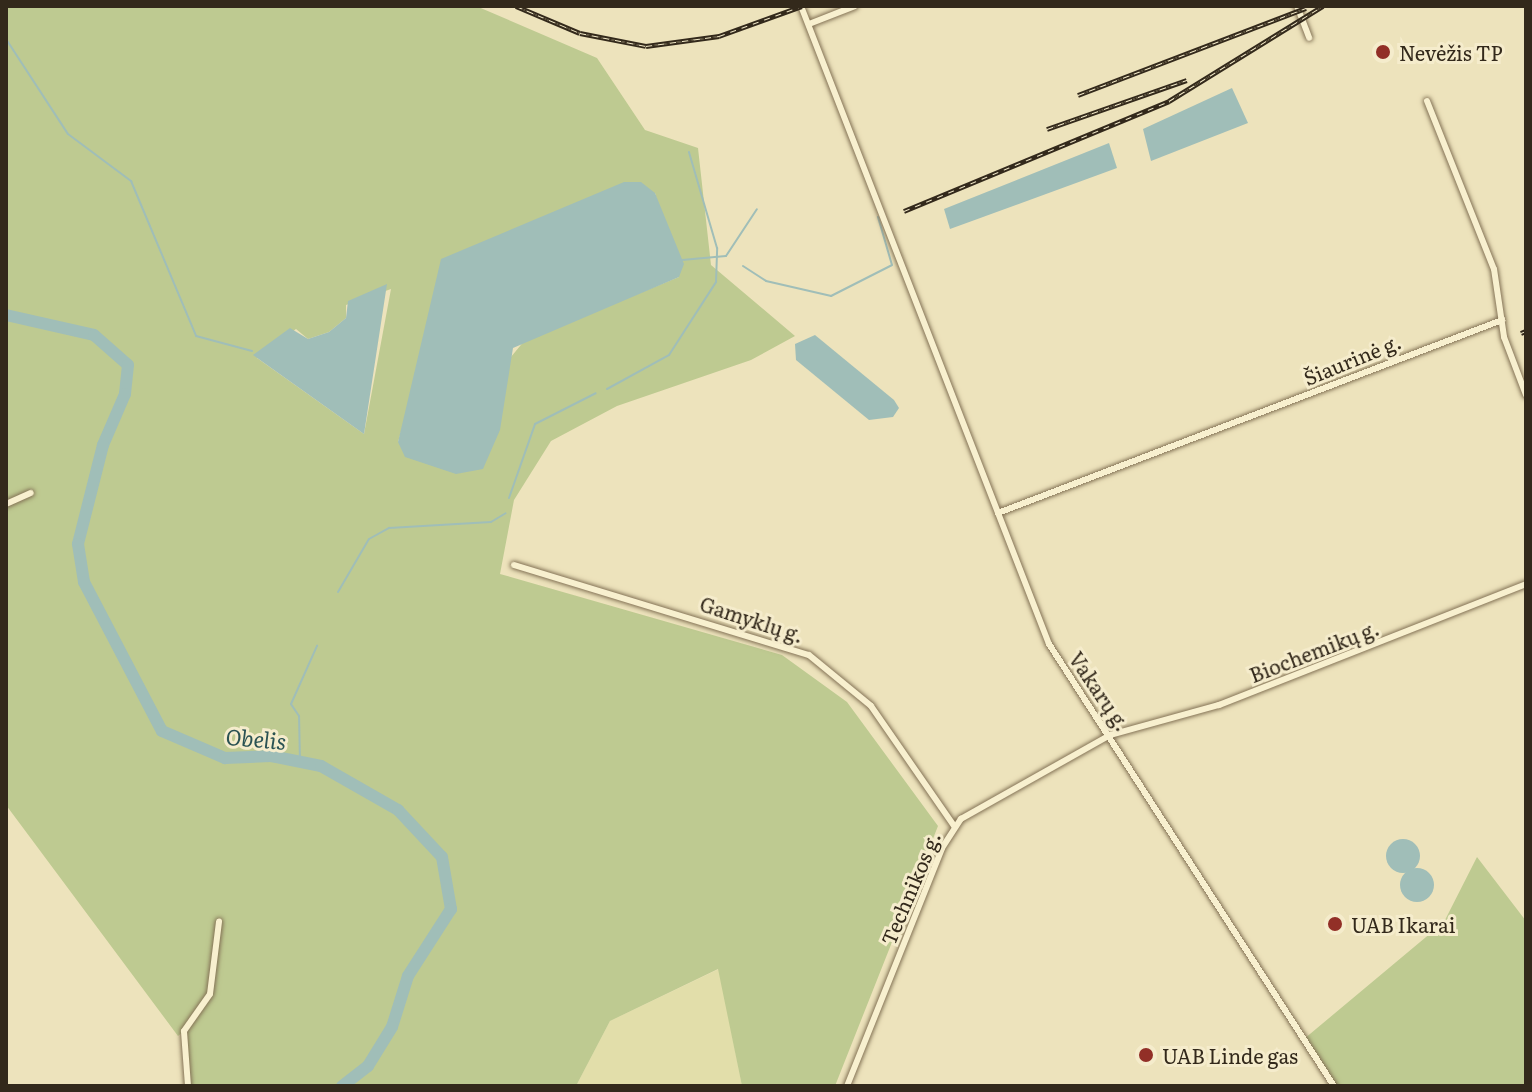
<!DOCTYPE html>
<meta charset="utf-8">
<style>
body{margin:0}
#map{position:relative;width:1532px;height:1092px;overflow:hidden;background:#ede3bc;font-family:Literata,serif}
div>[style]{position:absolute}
.farmland>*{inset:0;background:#e2deaa}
.green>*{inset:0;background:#beca91}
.water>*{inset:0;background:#a0beb8}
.round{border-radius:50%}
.stream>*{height:2px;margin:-1px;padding:0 1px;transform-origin:1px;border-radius:1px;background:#a0beb8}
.river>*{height:12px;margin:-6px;padding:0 6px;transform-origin:6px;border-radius:6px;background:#a0beb8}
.roads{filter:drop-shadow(0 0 2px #847356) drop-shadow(0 0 2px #847356)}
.street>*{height:6px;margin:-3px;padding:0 3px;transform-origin:3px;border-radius:3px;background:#f8f0cf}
.rail>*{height:5px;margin-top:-2.5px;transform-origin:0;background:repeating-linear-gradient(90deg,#f5eccc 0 6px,#33291b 0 12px);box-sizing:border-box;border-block:2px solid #33291b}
.dots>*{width:22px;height:22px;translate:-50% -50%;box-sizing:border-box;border:4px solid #f5eccc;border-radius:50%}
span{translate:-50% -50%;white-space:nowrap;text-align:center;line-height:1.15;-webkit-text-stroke:6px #f5eccc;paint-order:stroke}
.poi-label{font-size:20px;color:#33291b}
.left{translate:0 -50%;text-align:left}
.street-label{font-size:20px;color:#33291b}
.water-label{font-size:22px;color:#2a5253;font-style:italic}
.frame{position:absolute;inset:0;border:8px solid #33291b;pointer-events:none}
</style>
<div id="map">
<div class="farmland">
<div style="clip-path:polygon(719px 969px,742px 1086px,576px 1086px,610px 1021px)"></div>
</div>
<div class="green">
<div style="clip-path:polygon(evenodd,6px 6px,476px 6px,597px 58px,645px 130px,698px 148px,711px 265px,795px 336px,751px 360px,617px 406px,551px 441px,514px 500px,500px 574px,782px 655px,847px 702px,938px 826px,835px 1086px,742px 1086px,718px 969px,610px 1021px,576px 1086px,188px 1086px,183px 1032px,178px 1036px,6px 805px,6px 6px,655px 193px,679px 277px,525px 340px,505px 364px,503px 390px,398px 442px,403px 425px,655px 193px,6px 6px,391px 289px,364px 434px,257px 358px,296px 329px,308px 339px,329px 332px,346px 318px,346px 305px,391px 289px)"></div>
<div style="clip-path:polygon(1477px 857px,1526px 921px,1526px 1086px,1334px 1086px,1304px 1039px,1444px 922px)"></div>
</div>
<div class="water">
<div style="clip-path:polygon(1232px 88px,1248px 123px,1151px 161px,1143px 129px)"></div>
<div style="clip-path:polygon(1109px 143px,1117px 168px,950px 229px,944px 209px)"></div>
<div style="clip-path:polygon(624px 182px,641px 182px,655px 193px,684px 264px,679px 277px,513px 348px,500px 430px,483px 469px,456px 474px,405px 457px,398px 442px,441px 259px)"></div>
<div style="clip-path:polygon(387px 284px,364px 434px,253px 355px,290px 328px,308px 339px,329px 332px,346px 318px,348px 301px)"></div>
<div style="clip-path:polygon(815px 335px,894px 400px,899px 408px,893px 417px,869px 420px,796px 360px,795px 344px)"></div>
<div class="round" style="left:1386px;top:839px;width:34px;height:34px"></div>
<div class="round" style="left:1400px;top:868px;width:34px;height:34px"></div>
</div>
<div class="stream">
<div style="left:6px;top:39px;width:113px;rotate:56.9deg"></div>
<div style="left:68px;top:134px;width:79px;rotate:36.7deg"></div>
<div style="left:131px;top:181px;width:168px;rotate:67.2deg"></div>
<div style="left:196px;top:336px;width:58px;rotate:15deg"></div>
<div style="left:682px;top:260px;width:44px;rotate:-5.2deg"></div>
<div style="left:726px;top:256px;width:56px;rotate:-56.6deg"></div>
<div style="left:743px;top:266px;width:27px;rotate:33deg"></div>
<div style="left:766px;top:281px;width:67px;rotate:13deg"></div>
<div style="left:831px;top:296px;width:68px;rotate:-26.9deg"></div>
<div style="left:892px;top:265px;width:50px;rotate:-106.3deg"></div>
<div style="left:607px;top:389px;width:71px;rotate:-28.7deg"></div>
<div style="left:669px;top:355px;width:87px;rotate:-57.2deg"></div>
<div style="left:716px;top:282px;width:34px;rotate:-88deg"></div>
<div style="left:717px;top:248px;width:100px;rotate:-106.3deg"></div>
<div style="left:509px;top:498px;width:78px;rotate:-70.6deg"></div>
<div style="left:535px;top:424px;width:68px;rotate:-26.9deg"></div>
<div style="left:338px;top:592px;width:61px;rotate:-59.7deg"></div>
<div style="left:369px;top:539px;width:23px;rotate:-29deg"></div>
<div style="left:389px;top:528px;width:102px;rotate:-3.4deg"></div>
<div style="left:491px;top:522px;width:17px;rotate:-31deg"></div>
<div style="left:300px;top:762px;width:46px;rotate:-91.2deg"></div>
<div style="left:299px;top:716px;width:14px;rotate:-124deg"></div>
<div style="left:291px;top:704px;width:64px;rotate:-65.9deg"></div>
</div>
<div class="river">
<div style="left:6px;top:315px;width:90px;rotate:12.8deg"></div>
<div style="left:94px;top:335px;width:45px;rotate:41.4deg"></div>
<div style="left:128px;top:365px;width:29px;rotate:96deg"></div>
<div style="left:125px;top:394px;width:56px;rotate:113.3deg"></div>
<div style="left:103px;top:445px;width:102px;rotate:104.2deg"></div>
<div style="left:78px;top:544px;width:38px;rotate:81deg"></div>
<div style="left:84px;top:582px;width:168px;rotate:62.4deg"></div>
<div style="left:162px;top:731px;width:69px;rotate:23.2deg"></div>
<div style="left:225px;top:758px;width:46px;rotate:-2.5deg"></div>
<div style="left:271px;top:756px;width:51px;rotate:11.3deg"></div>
<div style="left:321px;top:766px;width:89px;rotate:29.7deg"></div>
<div style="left:398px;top:810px;width:64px;rotate:46.9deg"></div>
<div style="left:442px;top:857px;width:53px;rotate:80.2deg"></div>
<div style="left:451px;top:909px;width:80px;rotate:122.7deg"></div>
<div style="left:408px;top:976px;width:53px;rotate:107.4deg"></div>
<div style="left:392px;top:1027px;width:46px;rotate:121.6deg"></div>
<div style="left:368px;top:1066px;width:33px;rotate:142deg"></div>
</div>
<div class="roads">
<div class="street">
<div style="left:801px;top:6px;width:685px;rotate:68.76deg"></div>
<div style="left:1049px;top:644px;width:526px;rotate:57.19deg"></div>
<div style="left:1297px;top:6px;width:34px;rotate:69deg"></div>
<div style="left:809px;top:24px;width:49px;rotate:-21.4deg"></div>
<div style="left:1427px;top:101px;width:181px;rotate:68.3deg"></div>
<div style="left:1494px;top:269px;width:69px;rotate:81.6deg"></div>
<div style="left:1504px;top:337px;width:62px;rotate:69.2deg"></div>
<div style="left:6px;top:504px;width:27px;rotate:-24deg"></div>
<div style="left:998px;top:513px;width:540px;rotate:-20.95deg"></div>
<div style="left:514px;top:565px;width:308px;rotate:17deg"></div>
<div style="left:809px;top:655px;width:80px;rotate:39.4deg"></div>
<div style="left:871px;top:706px;width:146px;rotate:55.3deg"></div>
<div style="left:188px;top:1086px;width:55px;rotate:-94.2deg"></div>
<div style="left:184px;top:1031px;width:45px;rotate:-54.9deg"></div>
<div style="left:210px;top:994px;width:73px;rotate:-82.9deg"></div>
<div style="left:847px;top:1086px;width:256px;rotate:-68.2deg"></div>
<div style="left:942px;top:848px;width:35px;rotate:-57deg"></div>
<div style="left:961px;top:819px;width:171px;rotate:-29.4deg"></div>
<div style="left:1110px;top:735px;width:113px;rotate:-15.4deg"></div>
<div style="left:1219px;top:705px;width:330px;rotate:-21.5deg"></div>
</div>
</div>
<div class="rail">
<div style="left:516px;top:6px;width:69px;rotate:22.9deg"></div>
<div style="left:580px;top:33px;width:67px;rotate:11.1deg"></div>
<div style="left:646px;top:46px;width:74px;rotate:-7.8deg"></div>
<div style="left:719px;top:36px;width:88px;rotate:-19.9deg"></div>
<div style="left:1078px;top:95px;width:244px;rotate:-20.9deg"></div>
<div style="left:1047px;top:129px;width:148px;rotate:-19.3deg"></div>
<div style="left:904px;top:211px;width:287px;rotate:-22.5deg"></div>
<div style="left:1169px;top:101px;width:181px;rotate:-31.7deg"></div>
<div style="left:1521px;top:333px;width:5px;rotate:-22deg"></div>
</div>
<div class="dots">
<div style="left:1383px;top:52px;background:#922f27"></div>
<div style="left:1335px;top:924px;background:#922f27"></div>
<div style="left:1146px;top:1055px;background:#922f27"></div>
</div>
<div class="poi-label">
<span class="left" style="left:1399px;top:52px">Nevėžis TP</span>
<span class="left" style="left:1351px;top:924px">UAB Ikarai</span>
<span class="left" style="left:1162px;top:1055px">UAB Linde gas</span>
</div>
<div class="street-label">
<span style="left:1352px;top:359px;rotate:-22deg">Šiaurinė g.</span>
<span style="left:752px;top:619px;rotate:18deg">Gamyklų g.</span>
<span style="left:1314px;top:651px;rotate:-21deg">Biochemikų g.</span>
<span style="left:1100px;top:691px;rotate:56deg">Vakarų g.</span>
<span style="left:910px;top:888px;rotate:-67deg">Technikos g.</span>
</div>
<div class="water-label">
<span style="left:256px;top:738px;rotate:5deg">Obelis</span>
</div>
<div class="frame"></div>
</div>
